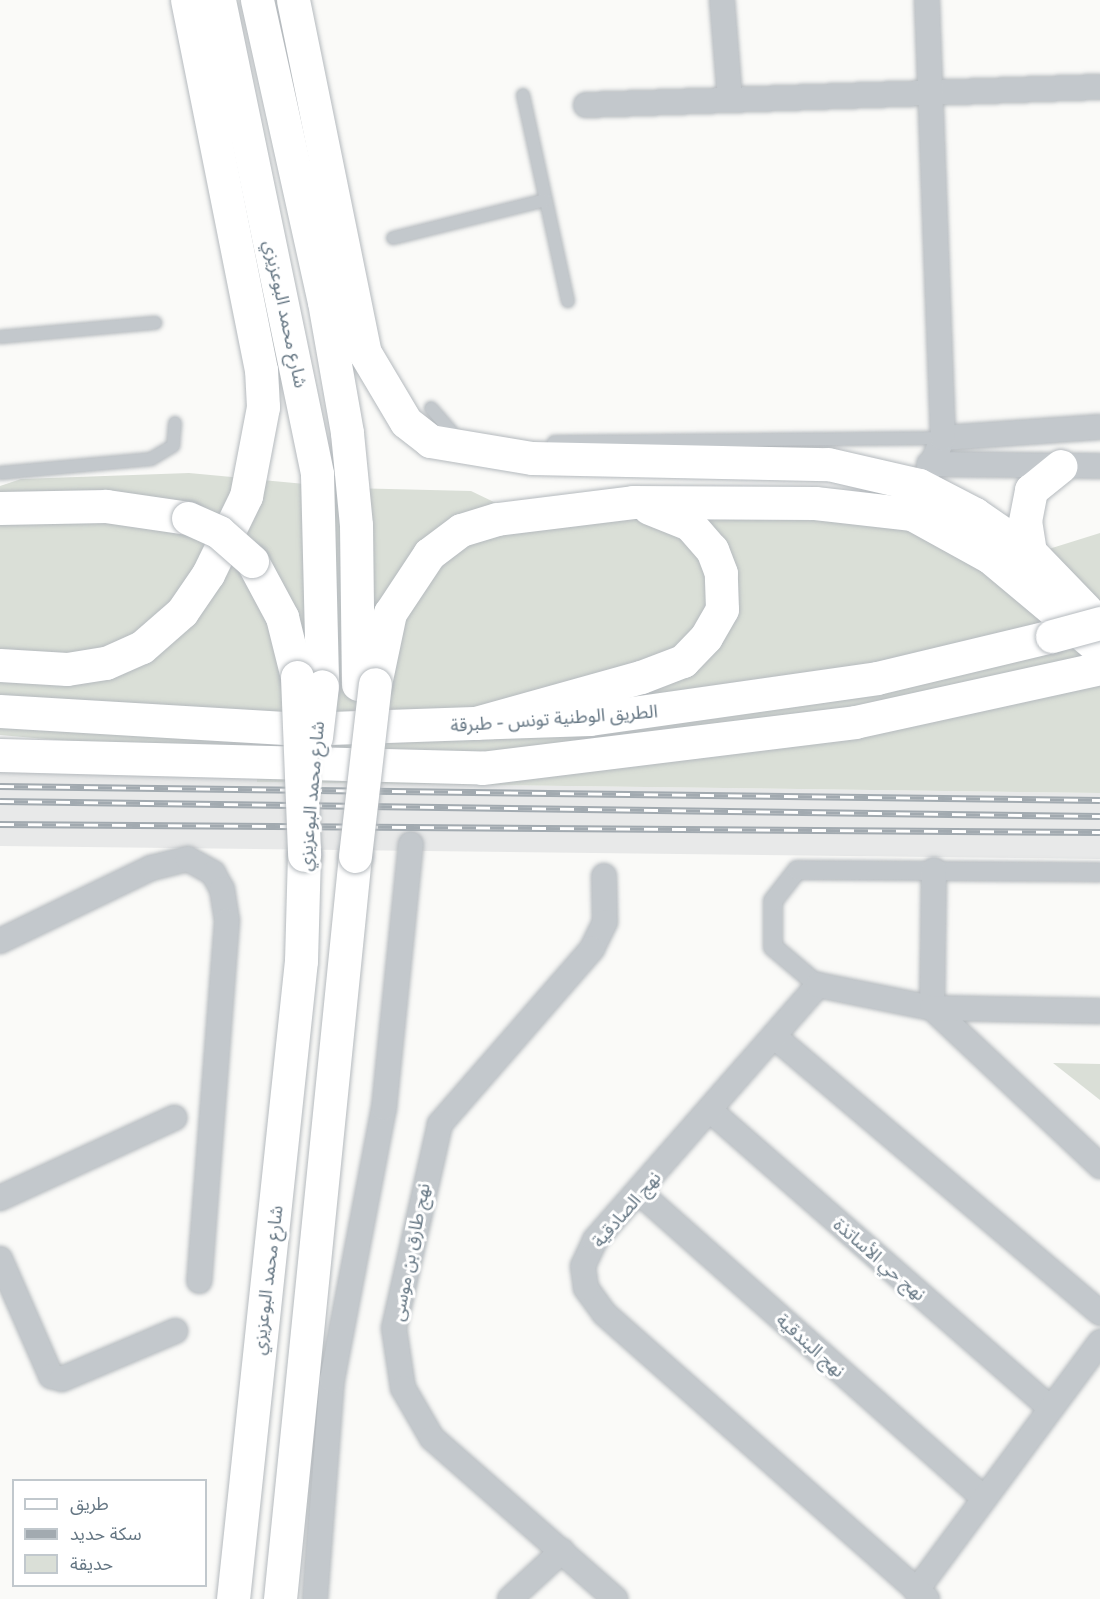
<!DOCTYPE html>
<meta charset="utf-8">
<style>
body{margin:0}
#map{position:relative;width:1100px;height:1599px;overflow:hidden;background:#fafaf8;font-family:"Golos Text","Noto Sans Arabic",sans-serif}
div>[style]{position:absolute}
.built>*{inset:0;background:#e8e9e9}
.green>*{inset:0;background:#dadfd7}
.roads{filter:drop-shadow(0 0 2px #b5babe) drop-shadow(0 0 2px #b5babe)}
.service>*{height:12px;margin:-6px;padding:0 6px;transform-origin:6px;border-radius:6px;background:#c3c8cc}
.pedestrian>*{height:18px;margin:-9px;padding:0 9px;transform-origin:9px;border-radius:9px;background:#c3c8cc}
.minor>*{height:24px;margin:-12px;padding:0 12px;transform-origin:12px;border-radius:12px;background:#c3c8cc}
.primary>*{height:33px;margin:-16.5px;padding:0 16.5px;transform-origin:16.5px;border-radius:16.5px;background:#fff}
.motorway>*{height:33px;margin:-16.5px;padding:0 16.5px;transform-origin:16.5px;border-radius:16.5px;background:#fff}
.rail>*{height:7px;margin-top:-3.5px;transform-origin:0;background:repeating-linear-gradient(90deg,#fff 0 14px,#a2aab0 0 28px);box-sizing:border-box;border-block:2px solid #a2aab0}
.bridges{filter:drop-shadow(0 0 2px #b5babe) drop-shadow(0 0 2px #b5babe)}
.primary-bridge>*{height:33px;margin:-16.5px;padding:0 16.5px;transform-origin:16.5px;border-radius:16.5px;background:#fff}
.motorway-bridge>*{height:33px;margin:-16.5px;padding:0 16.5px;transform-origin:16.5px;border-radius:16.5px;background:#fff}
span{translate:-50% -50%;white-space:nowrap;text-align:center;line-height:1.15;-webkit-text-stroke:6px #fff;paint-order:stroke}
.street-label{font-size:18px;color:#657683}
.legend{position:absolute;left:12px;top:1479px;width:195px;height:108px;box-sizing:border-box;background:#fff;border:2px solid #c1c8cd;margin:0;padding:8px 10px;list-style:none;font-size:18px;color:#657683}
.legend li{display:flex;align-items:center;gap:12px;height:30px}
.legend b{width:30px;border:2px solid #c1c8cd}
</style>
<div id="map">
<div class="built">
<div style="clip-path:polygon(0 771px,257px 773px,257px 782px,1100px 793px,1100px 859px,0 846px)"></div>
</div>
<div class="green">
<div style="clip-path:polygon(189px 473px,348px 488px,471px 491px,523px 516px,871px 521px,919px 534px,985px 569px,1100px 533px,1100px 793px,257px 782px,257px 773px,91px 743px,0 735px,0 486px,21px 479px)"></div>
<div style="clip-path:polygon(1053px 1063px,1100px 1064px,1100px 1100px)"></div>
</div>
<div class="roads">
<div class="service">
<div style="left:523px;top:95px;width:211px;rotate:77.7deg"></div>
<div style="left:393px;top:238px;width:157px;rotate:-14deg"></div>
<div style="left:0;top:337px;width:156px;rotate:-5.2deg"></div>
<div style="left:431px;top:408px;width:40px;rotate:49deg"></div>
<div style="left:554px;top:442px;width:389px;rotate:-0.6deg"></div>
<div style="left:0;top:473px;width:152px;rotate:-5.3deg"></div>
<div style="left:151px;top:459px;width:26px;rotate:-31deg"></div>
<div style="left:173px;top:446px;width:23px;rotate:-85deg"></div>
</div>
<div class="pedestrian">
<div style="left:818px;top:985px;width:59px;rotate:-139.8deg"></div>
<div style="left:773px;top:947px;width:46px;rotate:-90deg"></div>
<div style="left:773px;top:901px;width:39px;rotate:-52deg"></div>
<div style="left:797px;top:870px;width:303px;rotate:0.4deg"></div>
</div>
<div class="minor">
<div style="left:722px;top:0;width:99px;rotate:85.4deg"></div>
<div style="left:586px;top:105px;width:514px;rotate:-2.01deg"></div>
<div style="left:943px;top:438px;width:157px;rotate:-4deg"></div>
<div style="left:929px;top:464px;width:171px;rotate:0.7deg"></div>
<div style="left:915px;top:501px;width:69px;rotate:-66deg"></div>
<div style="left:943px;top:438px;width:438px;rotate:-92.1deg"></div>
<div style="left:934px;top:870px;width:138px;rotate:90.8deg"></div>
<div style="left:932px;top:1008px;width:231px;rotate:43.2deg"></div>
<div style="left:604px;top:876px;width:46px;rotate:88.8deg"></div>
<div style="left:605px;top:922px;width:30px;rotate:116deg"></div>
<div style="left:592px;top:949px;width:232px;rotate:131deg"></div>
<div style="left:440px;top:1124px;width:209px;rotate:102.7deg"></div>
<div style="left:394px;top:1328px;width:61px;rotate:81.5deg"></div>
<div style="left:403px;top:1388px;width:58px;rotate:59.9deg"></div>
<div style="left:432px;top:1438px;width:244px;rotate:41.3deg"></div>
<div style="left:0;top:941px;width:168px;rotate:-25.8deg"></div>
<div style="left:151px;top:868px;width:38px;rotate:-14deg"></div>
<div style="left:188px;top:859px;width:29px;rotate:29deg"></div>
<div style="left:213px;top:873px;width:18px;rotate:61deg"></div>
<div style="left:222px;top:889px;width:32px;rotate:81deg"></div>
<div style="left:227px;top:921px;width:361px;rotate:94.4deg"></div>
<div style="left:776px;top:1038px;width:425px;rotate:40.3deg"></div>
<div style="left:712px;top:1112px;width:446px;rotate:41.2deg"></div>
<div style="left:640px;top:1193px;width:458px;rotate:41.6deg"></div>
<div style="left:0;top:1198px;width:192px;rotate:-24.7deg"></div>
<div style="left:0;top:1259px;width:128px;rotate:66.4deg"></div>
<div style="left:51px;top:1376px;width:11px;rotate:15deg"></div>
<div style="left:62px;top:1379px;width:123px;rotate:-23deg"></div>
<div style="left:916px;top:1591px;width:310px;rotate:-53.5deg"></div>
<div style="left:315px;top:1599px;width:220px;rotate:-85.6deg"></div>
<div style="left:332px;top:1380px;width:277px;rotate:-79.2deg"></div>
<div style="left:384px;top:1108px;width:265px;rotate:-84.2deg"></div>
<div style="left:510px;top:1599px;width:71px;rotate:-42.7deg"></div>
<div style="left:927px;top:1599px;width:431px;rotate:-138.5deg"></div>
<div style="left:604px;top:1313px;width:31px;rotate:-126deg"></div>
<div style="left:586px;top:1288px;width:22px;rotate:-98deg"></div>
<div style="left:583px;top:1266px;width:29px;rotate:-65deg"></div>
<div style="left:595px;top:1240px;width:339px;rotate:-48.8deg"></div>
<div style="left:818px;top:985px;width:116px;rotate:11.4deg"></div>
<div style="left:932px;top:1008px;width:168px;rotate:1deg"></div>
</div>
<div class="primary">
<div style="left:919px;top:485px;width:63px;rotate:27.4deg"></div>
<div style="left:975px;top:514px;width:67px;rotate:34.6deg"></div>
<div style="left:1030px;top:552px;width:81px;rotate:46deg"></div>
<div style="left:912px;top:514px;width:89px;rotate:28.9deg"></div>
<div style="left:990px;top:557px;width:143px;rotate:39.9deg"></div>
<div style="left:1030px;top:552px;width:31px;rotate:-99deg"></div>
<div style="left:1025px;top:521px;width:32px;rotate:-79deg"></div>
<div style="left:1031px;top:490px;width:38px;rotate:-39deg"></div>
<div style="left:0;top:711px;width:302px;rotate:3.4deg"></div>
<div style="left:301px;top:729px;width:289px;rotate:-2deg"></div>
<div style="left:590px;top:719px;width:290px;rotate:-8.1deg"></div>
<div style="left:877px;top:678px;width:180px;rotate:-13.5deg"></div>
<div style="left:0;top:755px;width:482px;rotate:1.5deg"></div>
<div style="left:482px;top:768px;width:376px;rotate:-7deg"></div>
<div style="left:855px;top:722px;width:251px;rotate:-12.4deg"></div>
</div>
<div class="motorway">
<div style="left:219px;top:0;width:484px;rotate:78.3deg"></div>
<div style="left:317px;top:474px;width:212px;rotate:88.6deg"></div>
<div style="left:257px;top:0;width:309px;rotate:77.5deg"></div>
<div style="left:324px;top:302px;width:133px;rotate:80deg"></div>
<div style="left:347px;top:433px;width:92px;rotate:84.4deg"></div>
<div style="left:356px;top:525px;width:159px;rotate:89.3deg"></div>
<div style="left:293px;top:0;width:360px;rotate:78.5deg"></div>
<div style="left:365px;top:353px;width:80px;rotate:59.3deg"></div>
<div style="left:406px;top:422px;width:31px;rotate:38deg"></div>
<div style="left:430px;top:441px;width:103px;rotate:9.5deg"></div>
<div style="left:532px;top:458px;width:296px;rotate:1.2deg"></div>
<div style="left:828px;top:464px;width:93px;rotate:13deg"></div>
<div style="left:0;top:508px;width:106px;rotate:-1.1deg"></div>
<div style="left:106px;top:506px;width:83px;rotate:8.3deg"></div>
<div style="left:252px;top:561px;width:64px;rotate:61.8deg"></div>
<div style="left:282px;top:617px;width:62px;rotate:76deg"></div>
<div style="left:0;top:665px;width:67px;rotate:3.4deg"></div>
<div style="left:67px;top:669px;width:39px;rotate:-9deg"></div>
<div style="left:106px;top:663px;width:39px;rotate:-24deg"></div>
<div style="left:142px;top:647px;width:53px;rotate:-41.2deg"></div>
<div style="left:182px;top:612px;width:46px;rotate:-55.6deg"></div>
<div style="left:208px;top:574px;width:87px;rotate:-64deg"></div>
<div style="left:246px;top:496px;width:91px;rotate:-79.2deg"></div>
<div style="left:263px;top:407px;width:37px;rotate:-93deg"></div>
<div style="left:261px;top:370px;width:377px;rotate:-101.3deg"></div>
<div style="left:375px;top:684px;width:73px;rotate:-78.1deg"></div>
<div style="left:390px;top:613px;width:71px;rotate:-56.5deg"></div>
<div style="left:429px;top:554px;width:40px;rotate:-37deg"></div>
<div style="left:461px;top:530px;width:38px;rotate:-17deg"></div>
<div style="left:497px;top:519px;width:137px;rotate:-7.1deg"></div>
<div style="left:633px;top:502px;width:182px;rotate:0.3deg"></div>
<div style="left:815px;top:503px;width:98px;rotate:6.5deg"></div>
<div style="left:476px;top:723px;width:171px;rotate:-15.6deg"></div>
<div style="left:641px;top:677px;width:45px;rotate:-20.9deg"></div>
<div style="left:683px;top:661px;width:33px;rotate:-46deg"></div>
<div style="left:706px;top:637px;width:32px;rotate:-60deg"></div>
<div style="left:722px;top:609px;width:36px;rotate:-92deg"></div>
<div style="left:721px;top:573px;width:25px;rotate:-111deg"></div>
<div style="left:712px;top:550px;width:35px;rotate:-131deg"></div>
<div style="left:689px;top:524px;width:43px;rotate:-158.2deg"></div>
<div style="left:233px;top:1599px;width:642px;rotate:-83.92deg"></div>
<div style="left:301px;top:961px;width:106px;rotate:-88.4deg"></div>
<div style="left:280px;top:1599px;width:747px;rotate:-84.24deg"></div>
</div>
</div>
<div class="rail">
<div style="left:0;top:786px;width:1100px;rotate:0.73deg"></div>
<div style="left:0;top:801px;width:1100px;rotate:0.78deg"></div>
<div style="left:0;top:824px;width:1100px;rotate:0.42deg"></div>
</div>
<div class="bridges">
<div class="primary-bridge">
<div style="left:1052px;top:636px;width:50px;rotate:-15.2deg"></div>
</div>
<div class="motorway-bridge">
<div style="left:188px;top:518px;width:34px;rotate:24deg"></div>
<div style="left:219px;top:532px;width:44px;rotate:41.3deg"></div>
<div style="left:297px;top:677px;width:178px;rotate:87.7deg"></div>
<div style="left:316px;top:737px;width:51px;rotate:-83.3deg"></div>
<div style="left:355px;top:856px;width:173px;rotate:-83.4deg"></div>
</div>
</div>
<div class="street-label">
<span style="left:286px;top:314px;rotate:78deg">شارع محمد البوعزيزي</span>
<span style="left:554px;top:718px;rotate:-4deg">الطريق الوطنية تونس - طبرقة</span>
<span style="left:311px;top:796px;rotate:-85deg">شارع محمد البوعزيزي</span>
<span style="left:626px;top:1209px;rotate:-49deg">نهج الصادقية</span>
<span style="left:410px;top:1252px;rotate:-79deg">نهج طارق بن موسى</span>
<span style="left:880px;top:1259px;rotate:41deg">نهج حي الأساتذة</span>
<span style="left:267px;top:1280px;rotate:-83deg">شارع محمد البوعزيزي</span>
<span style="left:811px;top:1345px;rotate:42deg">نهج البندقية</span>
</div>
<ul class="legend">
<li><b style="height:8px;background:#fff"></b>طريق</li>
<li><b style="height:8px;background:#a2aab0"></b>سكة حديد</li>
<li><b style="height:16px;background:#dadfd7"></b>حديقة</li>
</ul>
</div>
